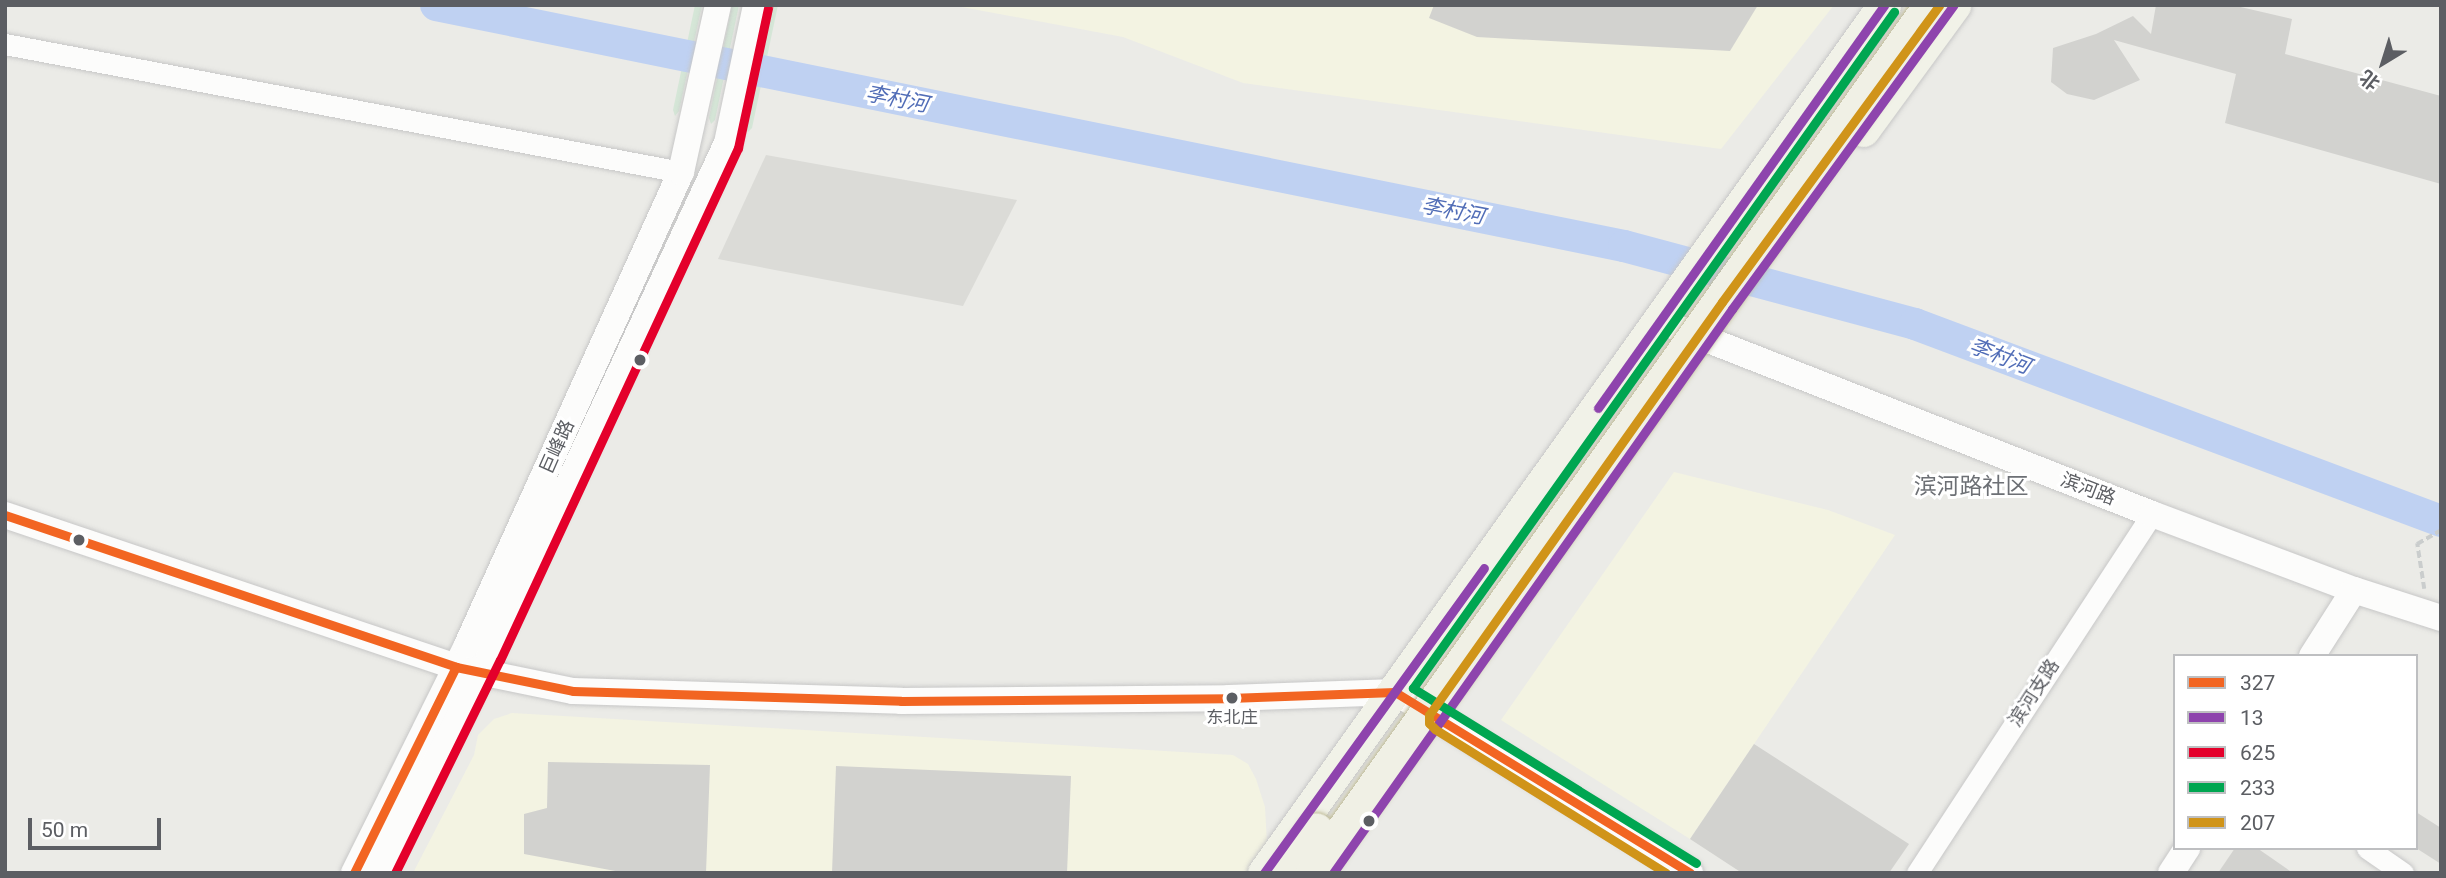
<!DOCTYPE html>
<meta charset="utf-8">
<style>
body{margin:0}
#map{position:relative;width:2446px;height:878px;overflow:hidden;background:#ebebe7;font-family:Roboto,"Noto Sans SC",sans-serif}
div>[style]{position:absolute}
.commercial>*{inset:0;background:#f3f3e2}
.industrial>*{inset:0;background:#dbdbd7}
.green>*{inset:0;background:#d5e6d7}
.river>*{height:32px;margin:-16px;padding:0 16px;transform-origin:16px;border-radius:16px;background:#bfd1f2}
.building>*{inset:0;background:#d2d2cf}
.path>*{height:3.5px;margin-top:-1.75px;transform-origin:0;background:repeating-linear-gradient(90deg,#cacdcd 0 7px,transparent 0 10.5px)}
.roads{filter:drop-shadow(0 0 2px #c7c7c7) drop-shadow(0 0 2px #c7c7c7)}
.minor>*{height:21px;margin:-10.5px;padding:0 10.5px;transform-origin:10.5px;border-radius:10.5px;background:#fcfcfb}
.tertiary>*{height:26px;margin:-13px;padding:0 13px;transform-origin:13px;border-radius:13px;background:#fcfcfb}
.primary>*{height:33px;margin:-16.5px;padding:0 16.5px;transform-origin:16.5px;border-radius:16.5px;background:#f1f2e8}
.bridges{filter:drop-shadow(0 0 2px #bfbb98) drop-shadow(0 0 2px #bfbb98)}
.trunk-bridge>*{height:35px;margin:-17.5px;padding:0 17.5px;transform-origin:17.5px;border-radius:17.5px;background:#f0f0e5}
.bus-1>*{height:9px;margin:-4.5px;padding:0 4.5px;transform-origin:4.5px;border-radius:4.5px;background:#f26522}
.bus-2>*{height:9px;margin:-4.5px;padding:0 4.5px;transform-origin:4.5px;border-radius:4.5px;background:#8e44ad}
.bus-3>*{height:9px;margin:-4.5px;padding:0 4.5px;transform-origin:4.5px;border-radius:4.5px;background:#e4002b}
.bus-4>*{height:9px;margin:-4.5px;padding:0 4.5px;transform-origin:4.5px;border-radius:4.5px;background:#00a651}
.bus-5>*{height:9px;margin:-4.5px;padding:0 4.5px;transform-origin:4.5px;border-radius:4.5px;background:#d09419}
.dots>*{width:19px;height:19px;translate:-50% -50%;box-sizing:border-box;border:4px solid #fff;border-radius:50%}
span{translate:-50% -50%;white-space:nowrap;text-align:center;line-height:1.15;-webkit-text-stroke:6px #fff;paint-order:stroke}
.bus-label{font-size:17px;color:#5c5e63}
.street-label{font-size:19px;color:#5c5e63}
.water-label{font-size:21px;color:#516db7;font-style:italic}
.quarter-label{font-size:23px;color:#6d7075}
.frame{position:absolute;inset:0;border:7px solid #5c5e63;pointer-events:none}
.legend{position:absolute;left:2173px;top:654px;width:245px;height:196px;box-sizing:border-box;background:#fff;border:2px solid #bebfc1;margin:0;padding:9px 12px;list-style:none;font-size:21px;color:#5c5e63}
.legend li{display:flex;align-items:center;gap:14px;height:35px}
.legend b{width:35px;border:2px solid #bebfc1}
.north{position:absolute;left:2348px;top:28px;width:70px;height:70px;-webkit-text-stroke:5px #fff;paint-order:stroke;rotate:218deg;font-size:19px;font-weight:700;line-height:28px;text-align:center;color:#5c5e63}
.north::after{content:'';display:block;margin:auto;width:24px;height:32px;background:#5c5e63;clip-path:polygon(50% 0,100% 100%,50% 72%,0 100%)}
.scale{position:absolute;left:28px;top:818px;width:133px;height:32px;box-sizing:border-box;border:4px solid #5c5e63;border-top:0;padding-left:9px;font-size:21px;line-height:24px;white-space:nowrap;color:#5c5e63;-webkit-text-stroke:5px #fff;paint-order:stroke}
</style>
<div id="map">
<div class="commercial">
<div style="clip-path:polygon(951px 5px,1834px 5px,1721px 149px,1243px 83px,1123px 37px)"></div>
<div style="clip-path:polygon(1674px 472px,1828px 510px,1895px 535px,1690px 839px,1501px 720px)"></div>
<div style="clip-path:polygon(512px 713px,1233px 755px,1248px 764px,1256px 779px,1265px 807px,1267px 843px,1246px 873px,413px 873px,474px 755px,478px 735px,494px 719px)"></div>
</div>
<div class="industrial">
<div style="clip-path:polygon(766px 155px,1017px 200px,963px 306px,718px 259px)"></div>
</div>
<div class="green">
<div style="clip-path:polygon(695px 5px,702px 5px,679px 111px,675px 116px,673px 110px)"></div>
<div style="clip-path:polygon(732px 5px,739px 5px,715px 120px,711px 124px,709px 118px)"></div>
<div style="clip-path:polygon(771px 5px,778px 5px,752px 128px,748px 132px,745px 127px)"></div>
</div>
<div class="river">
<div style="left:436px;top:5px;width:1212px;rotate:11.47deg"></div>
<div style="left:1624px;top:246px;width:301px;rotate:15deg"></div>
<div style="left:1915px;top:324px;width:562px;rotate:20.53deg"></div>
</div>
<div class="building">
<div style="clip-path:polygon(1434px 5px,1758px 5px,1730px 51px,1477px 37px,1429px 18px)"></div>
<div style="clip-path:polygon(2156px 5px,2232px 5px,2292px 19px,2285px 54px,2441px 96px,2441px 184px,2225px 123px,2236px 74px,2114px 40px,2140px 80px,2094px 100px,2067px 94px,2051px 82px,2053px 48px,2096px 34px,2133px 16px,2151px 34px)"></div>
<div style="clip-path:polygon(1754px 744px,1909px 844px,1889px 873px,1742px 873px,1690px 839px)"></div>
<div style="clip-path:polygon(548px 762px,710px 765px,706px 873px,626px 873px,524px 854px,524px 814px,547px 808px)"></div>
<div style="clip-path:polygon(836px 766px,1071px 776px,1067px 873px,832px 873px)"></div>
<div style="clip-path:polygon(2416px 812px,2441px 828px,2441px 864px,2416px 848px)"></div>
<div style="clip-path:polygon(2235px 848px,2257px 848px,2293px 873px,2218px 873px)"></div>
</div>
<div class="path">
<div style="left:2424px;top:589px;width:46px;rotate:-98.8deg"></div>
<div style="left:2417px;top:544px;width:28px;rotate:-30deg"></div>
</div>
<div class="roads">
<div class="minor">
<div style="left:5px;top:44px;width:688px;rotate:10.72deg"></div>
<div style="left:2367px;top:848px;width:44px;rotate:34.8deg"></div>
<div style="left:1917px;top:873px;width:429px;rotate:-56.8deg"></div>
</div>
<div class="tertiary">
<div style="left:1660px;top:321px;width:529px;rotate:21.42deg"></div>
<div style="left:2152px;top:514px;width:216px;rotate:20.6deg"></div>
<div style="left:2354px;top:590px;width:91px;rotate:17.8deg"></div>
<div style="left:5px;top:515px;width:476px;rotate:18.6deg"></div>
<div style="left:456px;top:667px;width:119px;rotate:11.6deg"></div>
<div style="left:573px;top:691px;width:328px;rotate:1.7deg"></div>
<div style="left:901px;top:701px;width:328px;rotate:-0.5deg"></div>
<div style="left:1229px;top:698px;width:166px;rotate:-2.1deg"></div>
<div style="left:1395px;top:692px;width:346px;rotate:31.5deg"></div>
<div style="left:2312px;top:656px;width:78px;rotate:-57.5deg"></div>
<div style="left:354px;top:873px;width:254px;rotate:-63.6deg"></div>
<div style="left:467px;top:645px;width:519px;rotate:-65.66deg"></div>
<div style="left:681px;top:172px;width:171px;rotate:-77.5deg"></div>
<div style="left:381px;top:873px;width:243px;rotate:-63.6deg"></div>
<div style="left:489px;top:655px;width:565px;rotate:-65.07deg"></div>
<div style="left:727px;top:143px;width:141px;rotate:-78.1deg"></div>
<div style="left:2171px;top:873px;width:30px;rotate:-57deg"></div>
</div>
<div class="primary">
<div style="left:1863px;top:130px;width:155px;rotate:-53.9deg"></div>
<div style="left:1264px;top:873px;width:1067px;rotate:-54.46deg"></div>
</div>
</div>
<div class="bridges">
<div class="trunk-bridge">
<div style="left:1286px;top:873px;width:52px;rotate:-55.1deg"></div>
<div style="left:1313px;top:873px;width:1066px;rotate:-54.55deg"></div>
</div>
</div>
<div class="bus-1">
<div style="left:5px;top:515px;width:476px;rotate:18.6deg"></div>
<div style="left:456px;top:667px;width:119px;rotate:11.6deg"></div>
<div style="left:573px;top:691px;width:328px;rotate:1.7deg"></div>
<div style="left:901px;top:701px;width:328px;rotate:-0.5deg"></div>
<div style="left:1229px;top:698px;width:166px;rotate:-2.1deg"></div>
<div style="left:1395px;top:692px;width:346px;rotate:31.5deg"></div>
<div style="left:354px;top:873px;width:230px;rotate:-63.7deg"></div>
</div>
<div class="bus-2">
<div style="left:1598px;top:408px;width:494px;rotate:-54.6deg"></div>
<div style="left:1264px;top:873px;width:376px;rotate:-54.2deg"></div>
<div style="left:1333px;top:873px;width:691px;rotate:-54.72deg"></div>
<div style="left:1732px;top:309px;width:376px;rotate:-53.9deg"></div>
</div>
<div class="bus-3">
<div style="left:395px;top:873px;width:237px;rotate:-63.8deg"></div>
<div style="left:500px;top:660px;width:565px;rotate:-65.07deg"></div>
<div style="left:738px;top:148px;width:143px;rotate:-77.9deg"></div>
</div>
<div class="bus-4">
<div style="left:1696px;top:863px;width:333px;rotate:-148.3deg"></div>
<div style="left:1413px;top:688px;width:830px;rotate:-54.57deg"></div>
</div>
<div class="bus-5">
<div style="left:1666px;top:873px;width:272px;rotate:-148.1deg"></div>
<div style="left:1435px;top:729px;width:8px;rotate:-135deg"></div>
<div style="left:1429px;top:723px;width:8px;rotate:-90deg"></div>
<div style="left:1429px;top:715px;width:506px;rotate:-54.65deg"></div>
<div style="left:1722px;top:302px;width:368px;rotate:-53.8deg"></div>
</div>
<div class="dots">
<div style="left:640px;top:360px;background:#5c5e63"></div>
<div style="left:79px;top:540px;background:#5c5e63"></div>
<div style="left:1232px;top:698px;background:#5c5e63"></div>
<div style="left:1369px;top:821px;background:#5c5e63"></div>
</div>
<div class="bus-label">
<span style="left:1232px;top:718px">东北庄</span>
</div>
<div class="street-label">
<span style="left:557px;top:447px;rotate:-66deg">巨峰路</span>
<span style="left:2088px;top:489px;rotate:21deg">滨河路</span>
<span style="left:2034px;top:693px;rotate:-57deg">滨河支路</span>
</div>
<div class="water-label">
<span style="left:897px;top:99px;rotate:11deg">李村河</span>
<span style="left:1453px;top:211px;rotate:11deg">李村河</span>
<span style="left:2000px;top:356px;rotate:21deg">李村河</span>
</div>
<div class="quarter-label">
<span style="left:1971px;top:487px">滨河路社区</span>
</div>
<div class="frame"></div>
<ul class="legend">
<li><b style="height:9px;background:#f26522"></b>327</li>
<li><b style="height:9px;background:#8e44ad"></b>13</li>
<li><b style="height:9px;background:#e4002b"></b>625</li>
<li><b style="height:9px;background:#00a651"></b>233</li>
<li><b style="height:9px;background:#d09419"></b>207</li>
</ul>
<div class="north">北</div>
<div class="scale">50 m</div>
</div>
